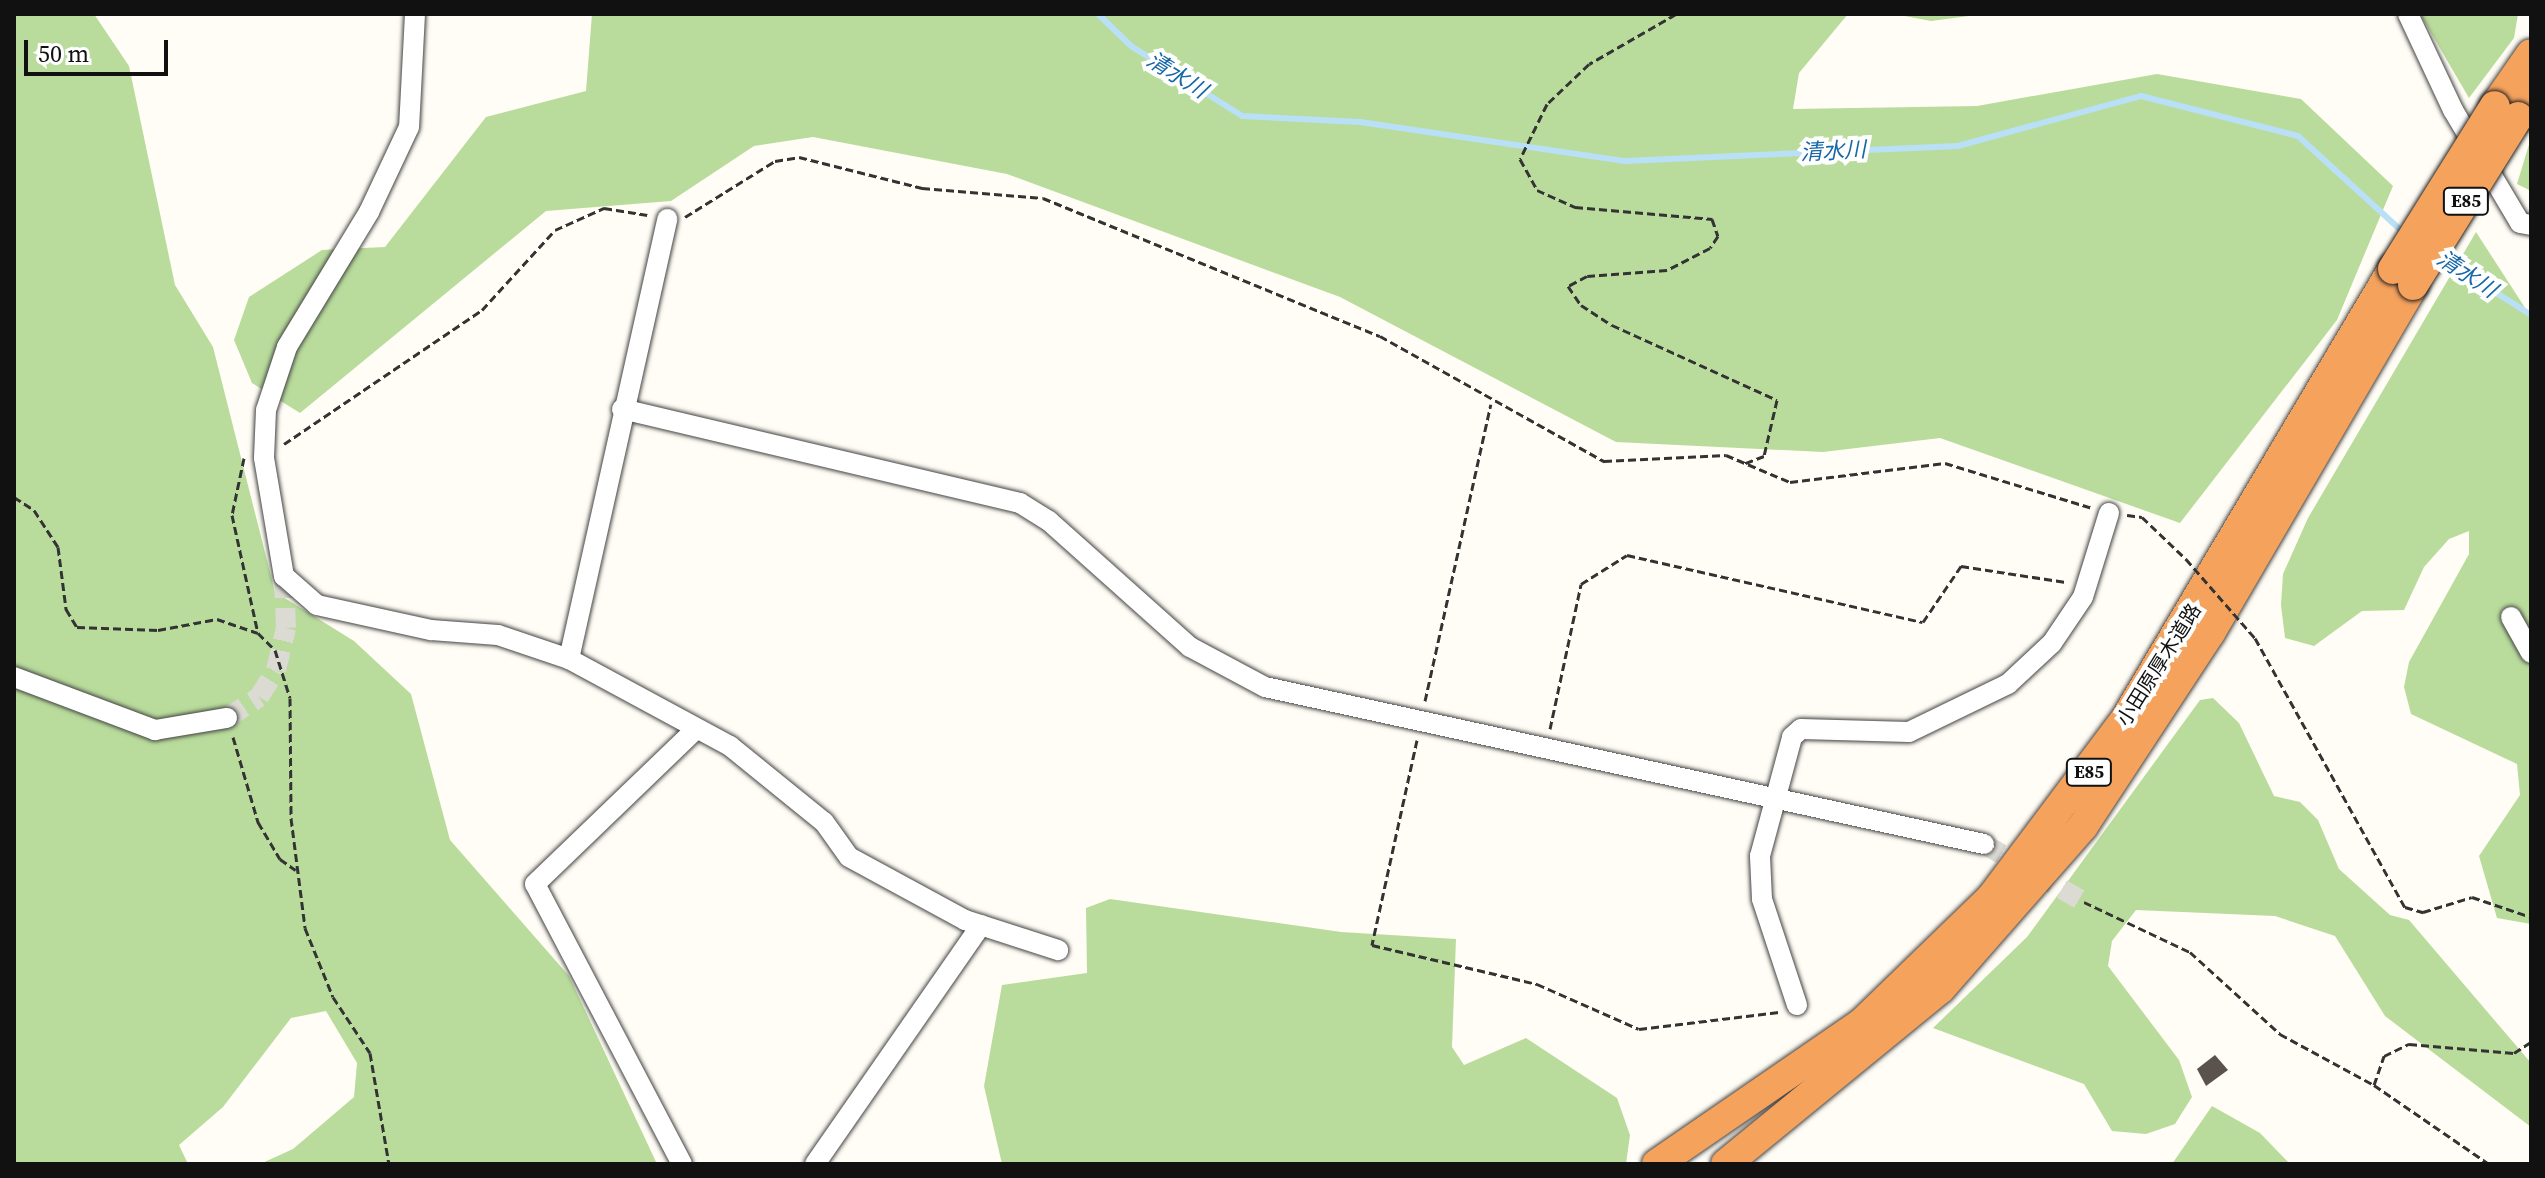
<!DOCTYPE html>
<meta charset="utf-8">
<style>
body{margin:0}
#map{position:relative;width:2545px;height:1178px;overflow:hidden;background:#fffdf5;font-family:"Source Serif 4","Noto Sans JP",serif}
div>[style]{position:absolute}
.forest>*{inset:0;background:#b9dc9c}
.stream>*{height:6px;margin:-3px;padding:0 3px;transform-origin:3px;border-radius:3px;background:#b9e0f7}
.building>*{inset:0;background:#5a524d}
.minor-tunnel>*{height:20px;margin-top:-10px;transform-origin:0;background:repeating-linear-gradient(90deg,#dbdad3 0 20px,transparent 0 30px)}
.path>*{height:3px;margin-top:-1.5px;transform-origin:0;background:repeating-linear-gradient(90deg,#333 0 8px,transparent 0 12px)}
.roads{filter:drop-shadow(0 0 2px #444) drop-shadow(0 0 2px #444)}
.minor>*{height:20px;margin:-10px;padding:0 10px;transform-origin:10px;border-radius:10px;background:#fff}
.highway>*{height:30px;margin:-15px;padding:0 15px;transform-origin:15px;border-radius:15px;background:#f5a25d}
.path-bridge>*{height:3px;margin-top:-1.5px;transform-origin:0;background:repeating-linear-gradient(90deg,#333 0 8px,transparent 0 12px)}
.bridges{filter:drop-shadow(0 0 2px #222) drop-shadow(0 0 2px #222)}
.highway-bridge>*{height:30px;margin:-15px;padding:0 15px;transform-origin:15px;border-radius:15px;background:#f5a25d}
span{translate:-50% -50%;white-space:nowrap;text-align:center;line-height:1.15;-webkit-text-stroke:8px #fff;paint-order:stroke}
.shield-label span{padding:2px 6px;background:#fff;border:2px solid;border-radius:6px;-webkit-text-stroke-width:0}
.shield-label{font-size:18px;color:#111;font-weight:700}
.street-label{font-size:20px;color:#111}
.water-label{font-size:22px;color:#1768a6;font-style:italic}
.frame{position:absolute;inset:0;border:16px solid #111;pointer-events:none}
.scale{position:absolute;left:24px;top:40px;width:144px;height:36px;box-sizing:border-box;border:4px solid #111;border-top:0;padding-left:10px;font-size:24px;line-height:28px;white-space:nowrap;color:#111;-webkit-text-stroke:6px #fff;paint-order:stroke}
</style>
<div id="map">
<div class="forest">
<div style="clip-path:polygon(14px 14px,94px 14px,129px 66px,175px 285px,213px 347px,275px 592px,354px 641px,411px 694px,450px 840px,569px 976px,657px 1164px,260px 1164px,293px 1149px,354px 1097px,357px 1063px,326px 1011px,291px 1018px,223px 1107px,179px 1145px,188px 1164px,14px 1164px)"></div>
<div style="clip-path:polygon(592px 14px,1848px 14px,1799px 73px,1793px 109px,1977px 106px,2157px 74px,2301px 99px,2393px 186px,2337px 320px,2180px 523px,1940px 438px,1823px 452px,1616px 442px,1340px 297px,1007px 174px,813px 137px,754px 146px,671px 201px,546px 211px,300px 413px,252px 383px,234px 340px,249px 297px,322px 250px,385px 247px,486px 117px,586px 91px)"></div>
<div style="clip-path:polygon(1894px 14px,1984px 14px,1931px 21px)"></div>
<div style="clip-path:polygon(2420px 14px,2518px 14px,2514px 38px,2469px 98px)"></div>
<div style="clip-path:polygon(2531px 138px,2531px 191px,2517px 184px)"></div>
<div style="clip-path:polygon(2476px 232px,2531px 317px,2531px 924px,2497px 918px,2479px 856px,2520px 795px,2517px 764px,2411px 714px,2404px 687px,2409px 662px,2469px 554px,2469px 531px,2449px 539px,2424px 567px,2404px 610px,2362px 611px,2314px 646px,2285px 638px,2281px 605px,2283px 574px,2308px 518px)"></div>
<div style="clip-path:polygon(2213px 698px,2239px 723px,2274px 796px,2300px 802px,2318px 820px,2339px 869px,2390px 915px,2409px 920px,2531px 1063px,2531px 1127px,2385px 1016px,2335px 936px,2275px 916px,2136px 910px,2112px 941px,2108px 966px,2179px 1060px,2192px 1097px,2175px 1124px,2146px 1134px,2112px 1131px,2084px 1084px,1933px 1028px,2027px 937px,2200px 700px)"></div>
<div style="clip-path:polygon(1110px 899px,1341px 932px,1456px 939px,1452px 1047px,1464px 1065px,1526px 1038px,1617px 1098px,1630px 1135px,1626px 1164px,1002px 1164px,984px 1086px,1002px 985px,1087px 973px,1086px 908px)"></div>
<div style="clip-path:polygon(2212px 1106px,2260px 1133px,2290px 1164px,2172px 1164px)"></div>
</div>
<div class="stream">
<div style="left:1098px;top:14px;width:46px;rotate:44.1deg"></div>
<div style="left:1131px;top:46px;width:131px;rotate:32.2deg"></div>
<div style="left:1242px;top:116px;width:118px;rotate:2.9deg"></div>
<div style="left:1360px;top:122px;width:268px;rotate:8.4deg"></div>
<div style="left:1625px;top:161px;width:333px;rotate:-2.6deg"></div>
<div style="left:1958px;top:146px;width:190px;rotate:-15.3deg"></div>
<div style="left:2141px;top:96px;width:162px;rotate:14.3deg"></div>
<div style="left:2298px;top:136px;width:144px;rotate:42.5deg"></div>
<div style="left:2440px;top:257px;width:108px;rotate:32.5deg"></div>
</div>
<div class="building">
<div style="clip-path:polygon(2215px 1055px,2228px 1070px,2206px 1086px,2197px 1069px)"></div>
</div>
<div class="minor-tunnel">
<div style="left:227px;top:718px;width:38px;rotate:-33deg"></div>
<div style="left:259px;top:697px;width:32px;rotate:-58deg"></div>
<div style="left:276px;top:670px;width:43px;rotate:-76.6deg"></div>
<div style="left:286px;top:628px;width:52px;rotate:-92.2deg"></div>
<div style="left:1984px;top:844px;width:116px;rotate:30.1deg"></div>
</div>
<div class="path">
<div style="left:1676px;top:14px;width:100px;rotate:150.1deg"></div>
<div style="left:1589px;top:64px;width:58px;rotate:136.4deg"></div>
<div style="left:1547px;top:104px;width:61px;rotate:116.1deg"></div>
<div style="left:1520px;top:159px;width:35px;rotate:61deg"></div>
<div style="left:1537px;top:190px;width:42px;rotate:24.1deg"></div>
<div style="left:1575px;top:207px;width:138px;rotate:5deg"></div>
<div style="left:1712px;top:219px;width:18px;rotate:71deg"></div>
<div style="left:1718px;top:236px;width:14px;rotate:124deg"></div>
<div style="left:1710px;top:248px;width:48px;rotate:152.9deg"></div>
<div style="left:1667px;top:270px;width:80px;rotate:175.7deg"></div>
<div style="left:1587px;top:276px;width:21px;rotate:152deg"></div>
<div style="left:1568px;top:286px;width:23px;rotate:56deg"></div>
<div style="left:1581px;top:305px;width:37px;rotate:33deg"></div>
<div style="left:1612px;top:325px;width:181px;rotate:24.4deg"></div>
<div style="left:1777px;top:400px;width:57px;rotate:103.1deg"></div>
<div style="left:1764px;top:456px;width:22px;rotate:159deg"></div>
<div style="left:685px;top:217px;width:106px;rotate:-31.9deg"></div>
<div style="left:775px;top:161px;width:24px;rotate:-9deg"></div>
<div style="left:799px;top:157px;width:127px;rotate:14.1deg"></div>
<div style="left:922px;top:188px;width:121px;rotate:4.7deg"></div>
<div style="left:1043px;top:198px;width:364px;rotate:22.3deg"></div>
<div style="left:1380px;top:336px;width:257px;rotate:29.2deg"></div>
<div style="left:1604px;top:461px;width:122px;rotate:-2.8deg"></div>
<div style="left:1726px;top:455px;width:69px;rotate:22.9deg"></div>
<div style="left:1790px;top:482px;width:156px;rotate:-7deg"></div>
<div style="left:1945px;top:463px;width:154px;rotate:17deg"></div>
<div style="left:284px;top:444px;width:239px;rotate:-34.1deg"></div>
<div style="left:482px;top:310px;width:108px;rotate:-47.6deg"></div>
<div style="left:555px;top:230px;width:54px;rotate:-24.2deg"></div>
<div style="left:604px;top:208px;width:44px;rotate:9.2deg"></div>
<div style="left:244px;top:458px;width:58px;rotate:101.9deg"></div>
<div style="left:232px;top:515px;width:121px;rotate:77.6deg"></div>
<div style="left:14px;top:497px;width:24px;rotate:33deg"></div>
<div style="left:34px;top:510px;width:44px;rotate:57deg"></div>
<div style="left:58px;top:547px;width:63px;rotate:82.6deg"></div>
<div style="left:66px;top:609px;width:21px;rotate:59deg"></div>
<div style="left:77px;top:627px;width:81px;rotate:2.1deg"></div>
<div style="left:158px;top:630px;width:60px;rotate:-10.6deg"></div>
<div style="left:217px;top:619px;width:43px;rotate:18.9deg"></div>
<div style="left:258px;top:633px;width:24px;rotate:45deg"></div>
<div style="left:275px;top:650px;width:50px;rotate:72.6deg"></div>
<div style="left:290px;top:698px;width:120px;rotate:89.5deg"></div>
<div style="left:291px;top:818px;width:111px;rotate:82.7deg"></div>
<div style="left:305px;top:928px;width:74px;rotate:67.9deg"></div>
<div style="left:333px;top:997px;width:67px;rotate:56.5deg"></div>
<div style="left:370px;top:1053px;width:113px;rotate:80.3deg"></div>
<div style="left:2127px;top:515px;width:15px;rotate:8deg"></div>
<div style="left:2142px;top:517px;width:61px;rotate:43.7deg"></div>
<div style="left:2255px;top:638px;width:308px;rotate:60.9deg"></div>
<div style="left:2405px;top:907px;width:19px;rotate:16deg"></div>
<div style="left:2423px;top:912px;width:51px;rotate:-17deg"></div>
<div style="left:2472px;top:897px;width:62px;rotate:18.7deg"></div>
<div style="left:1425px;top:701px;width:304px;rotate:-77.5deg"></div>
<div style="left:1550px;top:729px;width:148px;rotate:-77.9deg"></div>
<div style="left:1581px;top:584px;width:54px;rotate:-32.2deg"></div>
<div style="left:1627px;top:555px;width:303px;rotate:12.8deg"></div>
<div style="left:1923px;top:622px;width:68px;rotate:-55.8deg"></div>
<div style="left:1961px;top:566px;width:106px;rotate:8.7deg"></div>
<div style="left:233px;top:737px;width:89px;rotate:73.6deg"></div>
<div style="left:258px;top:822px;width:43px;rotate:59.3deg"></div>
<div style="left:280px;top:859px;width:19px;rotate:35deg"></div>
<div style="left:1417px;top:740px;width:210px;rotate:102.4deg"></div>
<div style="left:1372px;top:945px;width:170px;rotate:13.3deg"></div>
<div style="left:1537px;top:984px;width:111px;rotate:23.8deg"></div>
<div style="left:1639px;top:1029px;width:141px;rotate:-6.9deg"></div>
<div style="left:2084px;top:902px;width:117px;rotate:25.3deg"></div>
<div style="left:2190px;top:952px;width:122px;rotate:42.3deg"></div>
<div style="left:2280px;top:1034px;width:107px;rotate:28.5deg"></div>
<div style="left:2374px;top:1085px;width:140px;rotate:34.5deg"></div>
<div style="left:2374px;top:1085px;width:31px;rotate:-71deg"></div>
<div style="left:2384px;top:1056px;width:28px;rotate:-26deg"></div>
<div style="left:2409px;top:1044px;width:105px;rotate:4.9deg"></div>
<div style="left:2514px;top:1053px;width:20px;rotate:-33deg"></div>
</div>
<div class="roads">
<div class="minor">
<div style="left:415px;top:14px;width:113px;rotate:93deg"></div>
<div style="left:409px;top:127px;width:94px;rotate:115.2deg"></div>
<div style="left:369px;top:212px;width:158px;rotate:121.3deg"></div>
<div style="left:287px;top:347px;width:66px;rotate:108.4deg"></div>
<div style="left:266px;top:410px;width:48px;rotate:92.4deg"></div>
<div style="left:264px;top:458px;width:120px;rotate:80.4deg"></div>
<div style="left:284px;top:576px;width:44px;rotate:41.3deg"></div>
<div style="left:317px;top:605px;width:117px;rotate:12.4deg"></div>
<div style="left:431px;top:630px;width:67px;rotate:4.3deg"></div>
<div style="left:498px;top:635px;width:75px;rotate:18.7deg"></div>
<div style="left:569px;top:659px;width:183px;rotate:28.4deg"></div>
<div style="left:730px;top:746px;width:121px;rotate:39deg"></div>
<div style="left:824px;top:822px;width:43px;rotate:54.5deg"></div>
<div style="left:849px;top:857px;width:132px;rotate:28.5deg"></div>
<div style="left:965px;top:920px;width:98px;rotate:17.9deg"></div>
<div style="left:2408px;top:14px;width:106px;rotate:64.9deg"></div>
<div style="left:2453px;top:110px;width:131px;rotate:59.3deg"></div>
<div style="left:2520px;top:223px;width:11px;rotate:10deg"></div>
<div style="left:622px;top:409px;width:409px;rotate:13.3deg"></div>
<div style="left:1020px;top:503px;width:34px;rotate:32deg"></div>
<div style="left:1049px;top:521px;width:189px;rotate:41.8deg"></div>
<div style="left:1190px;top:647px;width:85px;rotate:28.1deg"></div>
<div style="left:1265px;top:687px;width:736px;rotate:12.32deg"></div>
<div style="left:2511px;top:617px;width:41px;rotate:60.9deg"></div>
<div style="left:569px;top:659px;width:451px;rotate:-77.4deg"></div>
<div style="left:14px;top:677px;width:151px;rotate:20.6deg"></div>
<div style="left:155px;top:730px;width:73px;rotate:-9.5deg"></div>
<div style="left:1797px;top:1005px;width:112px;rotate:-108.3deg"></div>
<div style="left:1762px;top:899px;width:43px;rotate:-92.7deg"></div>
<div style="left:1760px;top:856px;width:123px;rotate:-74.9deg"></div>
<div style="left:1792px;top:737px;width:12px;rotate:-42deg"></div>
<div style="left:1801px;top:729px;width:108px;rotate:1.6deg"></div>
<div style="left:1909px;top:732px;width:110px;rotate:-25.9deg"></div>
<div style="left:2008px;top:684px;width:60px;rotate:-43deg"></div>
<div style="left:2052px;top:643px;width:55px;rotate:-56deg"></div>
<div style="left:2083px;top:597px;width:88px;rotate:-72.8deg"></div>
<div style="left:682px;top:1164px;width:316px;rotate:-117.7deg"></div>
<div style="left:535px;top:884px;width:223px;rotate:-43.9deg"></div>
<div style="left:815px;top:1164px;width:291px;rotate:-55.2deg"></div>
</div>
<div class="highway">
<div style="left:2495px;top:106px;width:63px;rotate:-55.3deg"></div>
<div style="left:2518px;top:117px;width:23px;rotate:-56deg"></div>
<div style="left:1657px;top:1164px;width:247px;rotate:-34.5deg"></div>
<div style="left:1861px;top:1024px;width:182px;rotate:-44.1deg"></div>
<div style="left:1992px;top:897px;width:221px;rotate:-53.1deg"></div>
<div style="left:2125px;top:720px;width:525px;rotate:-59.28deg"></div>
<div style="left:1726px;top:1164px;width:276px;rotate:-39.3deg"></div>
<div style="left:1940px;top:989px;width:217px;rotate:-48.7deg"></div>
<div style="left:2083px;top:826px;width:231px;rotate:-56.7deg"></div>
<div style="left:2210px;top:633px;width:403px;rotate:-59.7deg"></div>
</div>
</div>
<div class="path-bridge">
<div style="left:2186px;top:559px;width:105px;rotate:48.9deg"></div>
</div>
<div class="bridges">
<div class="highway-bridge">
<div style="left:2393px;top:269px;width:192px;rotate:-58deg"></div>
<div style="left:2413px;top:285px;width:198px;rotate:-58deg"></div>
</div>
</div>
<div class="shield-label">
<span style="left:2466px;top:201px">E85</span>
<span style="left:2089px;top:772px">E85</span>
</div>
<div class="street-label">
<span style="left:2159px;top:665px;rotate:-58deg">小田原厚木道路</span>
</div>
<div class="water-label">
<span style="left:1177px;top:75px;rotate:32deg">清水川</span>
<span style="left:1833px;top:151px;rotate:-3deg">清水川</span>
<span style="left:2467px;top:274px;rotate:33deg">清水川</span>
</div>
<div class="frame"></div>
<div class="scale">50 m</div>
</div>
